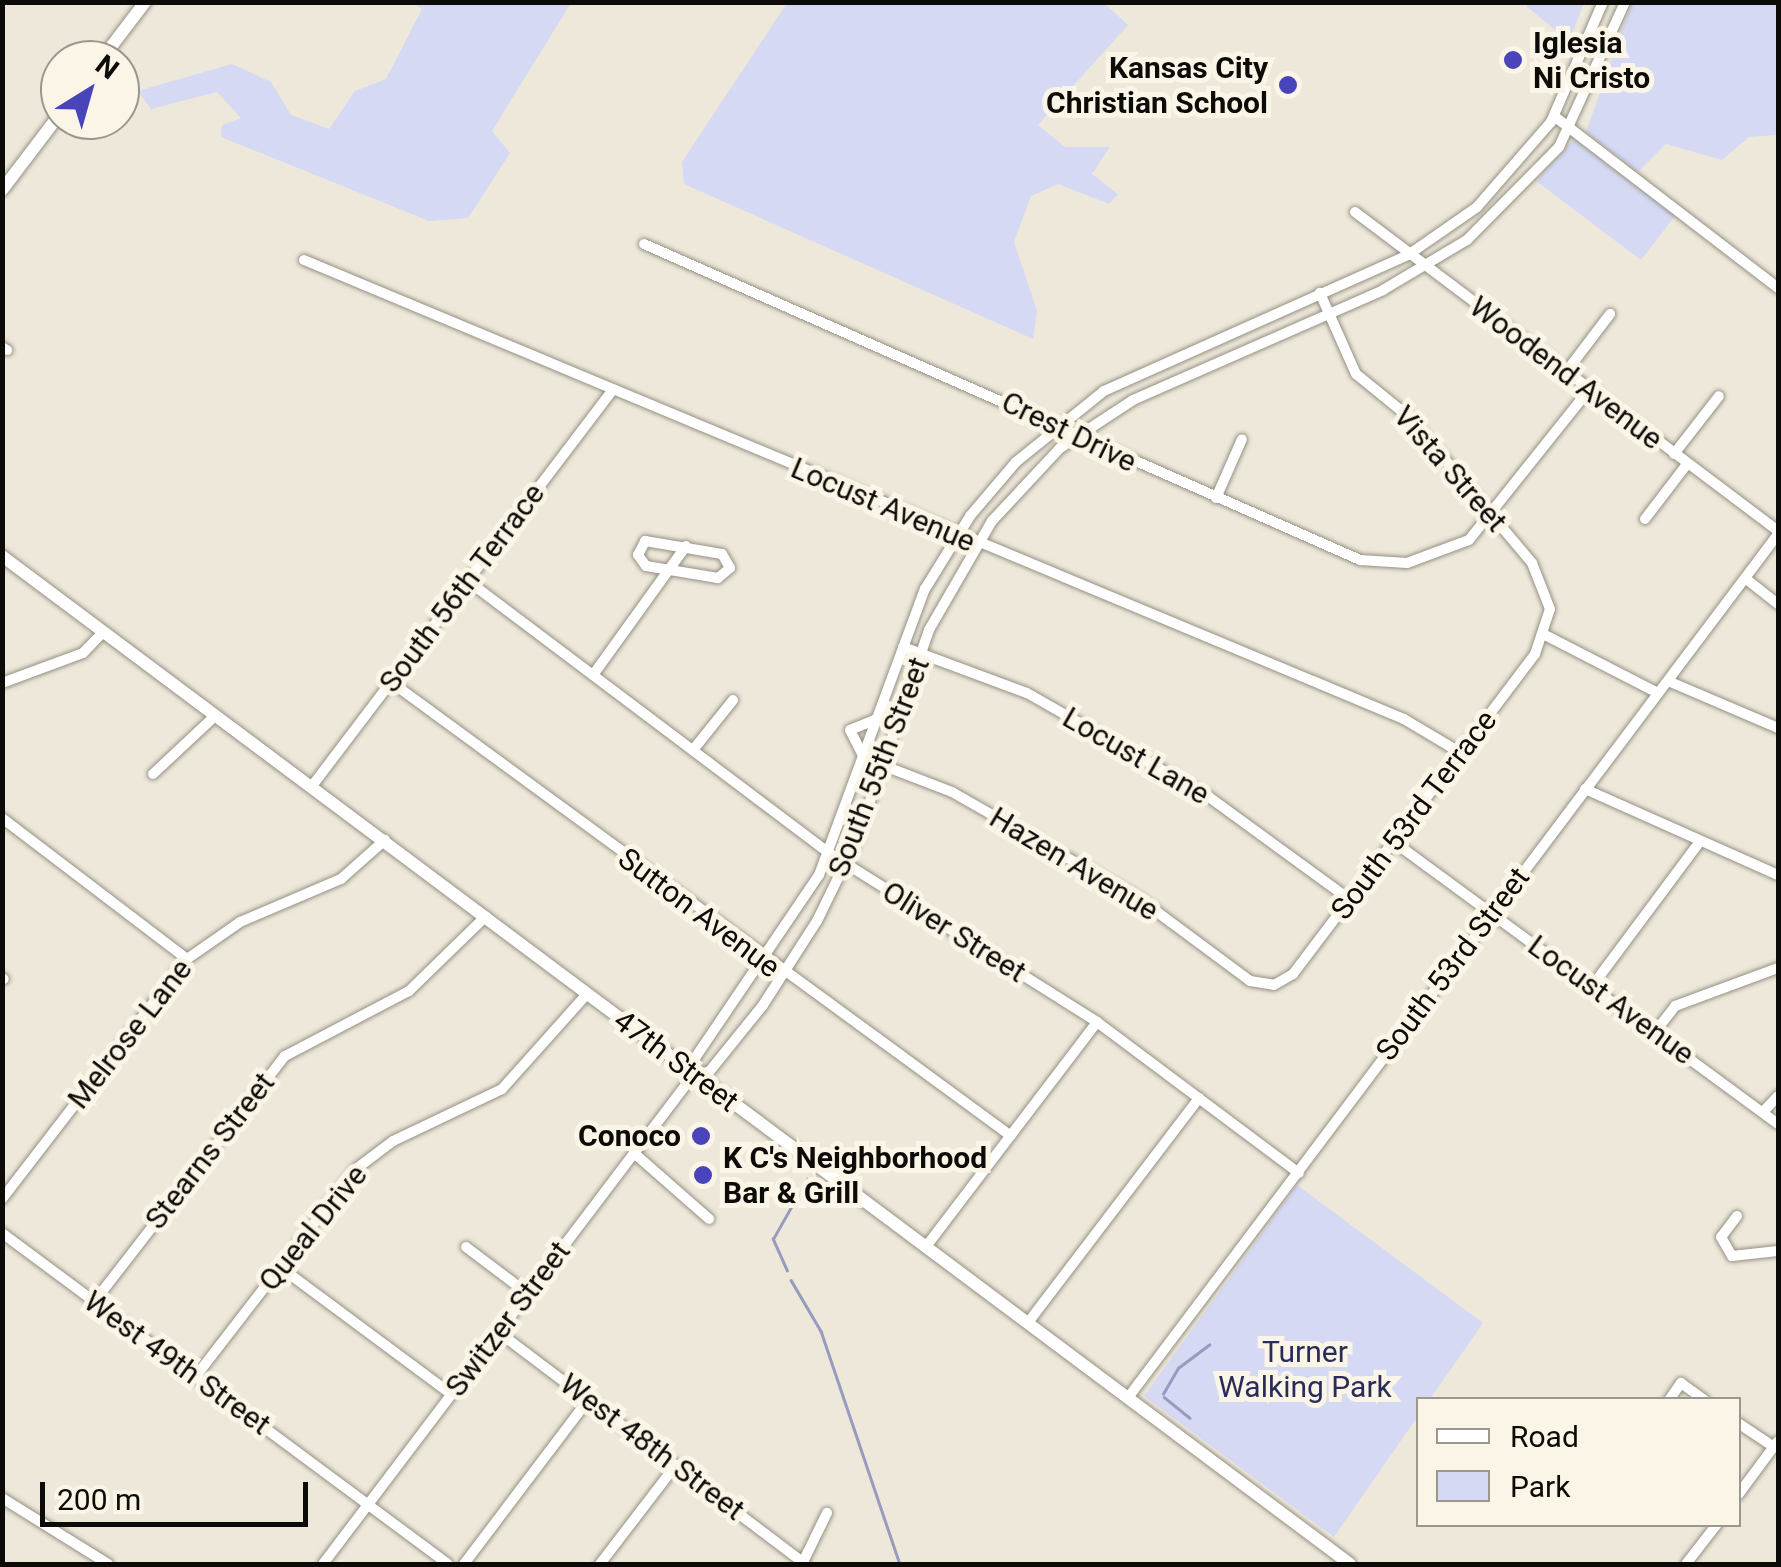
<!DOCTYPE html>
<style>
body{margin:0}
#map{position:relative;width:1781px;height:1567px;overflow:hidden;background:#ede8da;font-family:Roboto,sans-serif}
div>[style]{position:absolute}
.green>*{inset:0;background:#d5d9f4}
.stream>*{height:2.5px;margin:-1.25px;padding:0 1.25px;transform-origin:1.25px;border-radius:1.25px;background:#979bbe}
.roads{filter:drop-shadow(0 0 2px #959083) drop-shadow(0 0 2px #959083)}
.minor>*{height:10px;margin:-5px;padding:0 5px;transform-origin:5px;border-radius:5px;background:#fff}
.major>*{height:12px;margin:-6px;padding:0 6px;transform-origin:6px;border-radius:6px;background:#fff}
.dots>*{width:28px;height:28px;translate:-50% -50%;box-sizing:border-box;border:5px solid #fbf5e7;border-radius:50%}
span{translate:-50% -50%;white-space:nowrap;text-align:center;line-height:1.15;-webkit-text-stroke:10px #fbf5e7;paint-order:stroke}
.poi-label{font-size:30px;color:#0d0b07;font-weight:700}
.left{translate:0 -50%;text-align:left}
.right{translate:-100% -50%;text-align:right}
.street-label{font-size:30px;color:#0d0b07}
.park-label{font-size:30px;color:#292b59}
.frame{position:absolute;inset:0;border:5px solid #0d0b07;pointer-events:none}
.legend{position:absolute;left:1416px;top:1397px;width:325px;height:130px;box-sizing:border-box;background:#fbf5e7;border:2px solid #9c978d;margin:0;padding:12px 18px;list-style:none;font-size:30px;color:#0d0b07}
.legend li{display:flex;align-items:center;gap:20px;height:50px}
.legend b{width:50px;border:2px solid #9c978d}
.north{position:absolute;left:40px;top:40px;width:100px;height:100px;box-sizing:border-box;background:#fbf5e7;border:2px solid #9c978d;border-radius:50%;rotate:37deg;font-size:28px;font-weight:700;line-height:40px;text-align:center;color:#0d0b07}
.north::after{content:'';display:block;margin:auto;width:35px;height:45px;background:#4a44ba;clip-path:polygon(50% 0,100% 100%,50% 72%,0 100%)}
.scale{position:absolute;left:40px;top:1482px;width:268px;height:45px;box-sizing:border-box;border:5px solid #0d0b07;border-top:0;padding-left:12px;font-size:30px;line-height:35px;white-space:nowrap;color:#0d0b07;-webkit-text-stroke:8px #fbf5e7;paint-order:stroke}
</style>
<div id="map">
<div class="green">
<div style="clip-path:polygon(1632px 2px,1778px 3px,1778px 135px,1749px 137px,1722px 160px,1666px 144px,1638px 172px,1586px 132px)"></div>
<div style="clip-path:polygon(413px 3px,571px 3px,492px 131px,510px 153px,468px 218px,429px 221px,221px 137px,222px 125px,241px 118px,217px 92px,151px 109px,138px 91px,232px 64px,271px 82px,291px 115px,329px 129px,355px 91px,386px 79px,422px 9px)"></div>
<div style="clip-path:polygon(787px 3px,1104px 3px,1128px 25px,1038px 125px,1065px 147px,1110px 147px,1092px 174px,1118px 194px,1109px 204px,1058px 184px,1031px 196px,1014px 242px,1037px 311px,1033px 339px,684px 184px,682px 162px)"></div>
<div style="clip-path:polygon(1527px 3px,1584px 3px,1569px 41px,1527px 7px)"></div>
<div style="clip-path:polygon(1574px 139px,1675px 216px,1641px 260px,1536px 181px)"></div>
<div style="clip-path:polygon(1297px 1185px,1483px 1323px,1430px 1399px,1418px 1400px,1418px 1416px,1334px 1537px,1144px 1396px)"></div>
</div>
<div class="stream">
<div style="left:787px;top:1271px;width:35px;rotate:-114deg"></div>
<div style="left:773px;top:1239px;width:69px;rotate:-60.5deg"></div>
<div style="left:791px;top:1280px;width:59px;rotate:59.5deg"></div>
<div style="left:821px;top:1331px;width:246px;rotate:71.3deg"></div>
<div style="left:1163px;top:1394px;width:30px;rotate:-60deg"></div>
<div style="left:1178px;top:1368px;width:39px;rotate:-37deg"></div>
<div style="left:1164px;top:1397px;width:33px;rotate:39deg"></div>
</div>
<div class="roads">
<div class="minor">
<div style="left:1554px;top:116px;width:282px;rotate:37.5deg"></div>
<div style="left:1355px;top:212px;width:530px;rotate:37.02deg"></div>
<div style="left:644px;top:244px;width:783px;rotate:23.81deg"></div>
<div style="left:1360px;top:560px;width:47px;rotate:3.7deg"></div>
<div style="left:1407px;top:563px;width:66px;rotate:-20.4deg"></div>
<div style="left:1469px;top:540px;width:191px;rotate:-51.4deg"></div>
<div style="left:304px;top:260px;width:1192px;rotate:22.65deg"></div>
<div style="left:1404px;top:719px;width:66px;rotate:30.8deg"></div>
<div style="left:2px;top:347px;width:6px;rotate:31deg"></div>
<div style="left:1566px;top:372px;width:73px;rotate:-52.8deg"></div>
<div style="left:1674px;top:454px;width:73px;rotate:-52.2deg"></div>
<div style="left:1216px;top:498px;width:64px;rotate:-66.2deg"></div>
<div style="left:1645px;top:519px;width:69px;rotate:-52.6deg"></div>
<div style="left:645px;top:541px;width:78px;rotate:9.6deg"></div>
<div style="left:722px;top:554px;width:16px;rotate:60deg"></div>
<div style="left:730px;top:568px;width:16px;rotate:140deg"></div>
<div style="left:718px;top:578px;width:73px;rotate:-170.5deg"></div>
<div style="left:646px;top:566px;width:14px;rotate:-126deg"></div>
<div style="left:638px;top:555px;width:16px;rotate:-63deg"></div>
<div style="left:1746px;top:579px;width:41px;rotate:38deg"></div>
<div style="left:468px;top:581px;width:452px;rotate:37deg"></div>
<div style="left:829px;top:853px;width:317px;rotate:32.2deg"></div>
<div style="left:1097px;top:1022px;width:252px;rotate:36.8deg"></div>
<div style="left:1545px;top:635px;width:127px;rotate:27.2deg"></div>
<div style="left:903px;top:647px;width:132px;rotate:20.4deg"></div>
<div style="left:1027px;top:693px;width:210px;rotate:29.7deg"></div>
<div style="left:1209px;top:797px;width:175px;rotate:36.1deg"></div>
<div style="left:593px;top:675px;width:159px;rotate:-54.2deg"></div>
<div style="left:1668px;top:681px;width:120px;rotate:23.1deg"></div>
<div style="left:391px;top:682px;width:768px;rotate:36.21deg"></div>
<div style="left:2px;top:683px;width:86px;rotate:-20.3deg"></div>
<div style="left:83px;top:653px;width:29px;rotate:-46deg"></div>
<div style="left:877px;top:719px;width:29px;rotate:158deg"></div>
<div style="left:850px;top:730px;width:31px;rotate:63deg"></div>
<div style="left:864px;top:758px;width:94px;rotate:21.1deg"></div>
<div style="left:952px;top:792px;width:218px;rotate:29.7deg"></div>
<div style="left:1141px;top:900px;width:136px;rotate:36.6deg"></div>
<div style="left:1250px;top:981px;width:24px;rotate:9deg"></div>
<div style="left:1274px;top:985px;width:22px;rotate:-30deg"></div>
<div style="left:1293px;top:974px;width:401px;rotate:-52.9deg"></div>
<div style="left:1535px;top:654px;width:47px;rotate:-71.6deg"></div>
<div style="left:1550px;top:609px;width:49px;rotate:-111.4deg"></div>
<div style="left:1532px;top:563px;width:191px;rotate:-130.1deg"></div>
<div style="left:1409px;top:417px;width:68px;rotate:-140.9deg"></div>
<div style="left:1356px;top:374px;width:89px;rotate:-114deg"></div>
<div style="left:693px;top:750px;width:64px;rotate:-51.3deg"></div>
<div style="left:153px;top:774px;width:85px;rotate:-43.1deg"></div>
<div style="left:312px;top:786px;width:496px;rotate:-52.8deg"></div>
<div style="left:1585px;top:789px;width:211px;rotate:24deg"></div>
<div style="left:2px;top:818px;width:233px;rotate:37.3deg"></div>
<div style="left:1394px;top:842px;width:476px;rotate:36.3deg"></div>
<div style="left:2px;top:978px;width:2px;rotate:27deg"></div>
<div style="left:1593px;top:985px;width:177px;rotate:-53.3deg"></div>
<div style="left:1655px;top:1032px;width:33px;rotate:-52deg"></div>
<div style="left:1675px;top:1006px;width:110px;rotate:-20.3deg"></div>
<div style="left:694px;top:1074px;width:15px;rotate:-8deg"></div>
<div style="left:709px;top:1072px;width:86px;rotate:-51.1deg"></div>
<div style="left:763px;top:1005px;width:100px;rotate:-57.3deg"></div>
<div style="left:817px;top:921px;width:91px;rotate:-64deg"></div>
<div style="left:857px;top:839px;width:221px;rotate:-71deg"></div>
<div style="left:929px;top:630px;width:126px;rotate:-60deg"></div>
<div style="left:992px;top:521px;width:100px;rotate:-47deg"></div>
<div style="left:1060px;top:448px;width:87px;rotate:-33.3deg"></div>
<div style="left:1133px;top:400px;width:273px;rotate:-23.7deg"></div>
<div style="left:1383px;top:290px;width:98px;rotate:-30.8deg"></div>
<div style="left:1467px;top:240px;width:131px;rotate:-45.3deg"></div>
<div style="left:1559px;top:147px;width:159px;rotate:-65.5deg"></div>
<div style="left:694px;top:1074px;width:16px;rotate:-86deg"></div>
<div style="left:695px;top:1058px;width:221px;rotate:-55.9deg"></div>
<div style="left:819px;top:875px;width:305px;rotate:-69.7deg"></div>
<div style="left:925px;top:589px;width:86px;rotate:-58.3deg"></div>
<div style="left:970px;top:516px;width:71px;rotate:-49.6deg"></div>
<div style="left:1016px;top:462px;width:113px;rotate:-38.9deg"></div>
<div style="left:1104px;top:391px;width:333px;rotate:-24.1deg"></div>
<div style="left:1408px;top:255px;width:84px;rotate:-34.8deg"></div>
<div style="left:1477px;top:207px;width:113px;rotate:-49deg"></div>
<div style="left:1551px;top:122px;width:131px;rotate:-66.6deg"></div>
<div style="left:1763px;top:1112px;width:22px;rotate:-47deg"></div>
<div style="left:634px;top:1153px;width:100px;rotate:41.3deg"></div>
<div style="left:2px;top:1199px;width:303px;rotate:-52.4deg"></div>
<div style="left:187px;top:959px;width:65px;rotate:-34.9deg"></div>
<div style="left:240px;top:922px;width:110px;rotate:-23.1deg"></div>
<div style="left:341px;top:879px;width:59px;rotate:-41.6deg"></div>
<div style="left:1737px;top:1216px;width:26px;rotate:127deg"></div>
<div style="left:1721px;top:1237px;width:22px;rotate:60deg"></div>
<div style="left:1732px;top:1256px;width:46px;rotate:-6.2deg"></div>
<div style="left:2px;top:1233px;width:555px;rotate:36.58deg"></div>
<div style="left:928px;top:1244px;width:279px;rotate:-52.7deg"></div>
<div style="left:466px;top:1247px;width:76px;rotate:37deg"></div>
<div style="left:280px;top:1267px;width:213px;rotate:36.6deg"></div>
<div style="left:94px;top:1302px;width:311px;rotate:-52.2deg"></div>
<div style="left:285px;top:1056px;width:140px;rotate:-27.7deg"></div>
<div style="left:409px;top:991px;width:107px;rotate:-44.2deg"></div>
<div style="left:1030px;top:1320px;width:279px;rotate:-52.7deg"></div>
<div style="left:497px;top:1331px;width:386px;rotate:37.1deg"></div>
<div style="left:196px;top:1376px;width:262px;rotate:-52.3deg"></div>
<div style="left:356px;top:1169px;width:46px;rotate:-37.1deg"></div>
<div style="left:393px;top:1141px;width:121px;rotate:-25.5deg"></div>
<div style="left:502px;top:1089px;width:127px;rotate:-48.2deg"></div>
<div style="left:1130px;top:1395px;width:1078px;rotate:-53.03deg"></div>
<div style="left:1669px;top:1400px;width:21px;rotate:-55deg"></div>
<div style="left:1681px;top:1383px;width:29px;rotate:36deg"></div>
<div style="left:1738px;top:1423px;width:43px;rotate:33.7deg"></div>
<div style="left:1738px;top:1495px;width:67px;rotate:-53.5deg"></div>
<div style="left:2px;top:1498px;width:125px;rotate:31.9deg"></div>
<div style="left:323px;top:1564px;width:615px;rotate:-52.87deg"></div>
<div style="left:464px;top:1564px;width:207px;rotate:-52.9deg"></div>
<div style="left:600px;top:1564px;width:125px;rotate:-52.5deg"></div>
<div style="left:802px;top:1564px;width:57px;rotate:-63.9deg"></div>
<div style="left:1686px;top:1564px;width:51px;rotate:-52.2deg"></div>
</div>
<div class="major">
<div style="left:101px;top:60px;width:73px;rotate:-52.8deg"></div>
<div style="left:2px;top:190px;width:96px;rotate:-52.7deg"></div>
<div style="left:2px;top:556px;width:1683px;rotate:36.79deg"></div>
</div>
</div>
<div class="dots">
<div style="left:1513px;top:60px;background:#4a44ba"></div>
<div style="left:1288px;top:85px;background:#4a44ba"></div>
<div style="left:701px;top:1136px;background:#4a44ba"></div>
<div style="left:703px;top:1175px;background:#4a44ba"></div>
</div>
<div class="poi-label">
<span class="left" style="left:1533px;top:60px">Iglesia<br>Ni Cristo</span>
<span class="right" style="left:1268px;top:85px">Kansas City<br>Christian School</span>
<span class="right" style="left:681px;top:1136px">Conoco</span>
<span class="left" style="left:723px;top:1175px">K C's Neighborhood<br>Bar &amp; Grill</span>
</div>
<div class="street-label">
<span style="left:1566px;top:373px;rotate:37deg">Woodend Avenue</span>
<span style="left:1069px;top:432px;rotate:26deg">Crest Drive</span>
<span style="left:1450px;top:469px;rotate:49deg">Vista Street</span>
<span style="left:883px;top:505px;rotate:23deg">Locust Avenue</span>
<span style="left:462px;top:588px;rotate:-53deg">South 56th Terrace</span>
<span style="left:1136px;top:756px;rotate:30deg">Locust Lane</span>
<span style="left:879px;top:767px;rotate:-69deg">South 55th Street</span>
<span style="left:1414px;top:815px;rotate:-53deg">South 53rd Terrace</span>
<span style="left:1074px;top:864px;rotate:31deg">Hazen Avenue</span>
<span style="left:699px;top:913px;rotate:37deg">Sutton Avenue</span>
<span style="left:954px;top:932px;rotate:32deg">Oliver Street</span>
<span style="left:1453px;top:964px;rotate:-53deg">South 53rd Street</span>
<span style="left:1611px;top:1000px;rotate:36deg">Locust Avenue</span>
<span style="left:130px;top:1034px;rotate:-52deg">Melrose Lane</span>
<span style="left:676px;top:1061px;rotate:37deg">47th Street</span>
<span style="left:210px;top:1151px;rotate:-52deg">Stearns Street</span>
<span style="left:313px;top:1228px;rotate:-51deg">Queal Drive</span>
<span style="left:508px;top:1319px;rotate:-53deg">Switzer Street</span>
<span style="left:177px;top:1363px;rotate:36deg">West 49th Street</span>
<span style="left:652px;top:1447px;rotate:37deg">West 48th Street</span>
</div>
<div class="park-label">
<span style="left:1305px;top:1369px">Turner<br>Walking Park</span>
</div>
<div class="frame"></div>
<ul class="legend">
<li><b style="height:12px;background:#fff"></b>Road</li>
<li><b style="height:28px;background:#d5d9f4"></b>Park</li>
</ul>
<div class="north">N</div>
<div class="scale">200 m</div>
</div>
